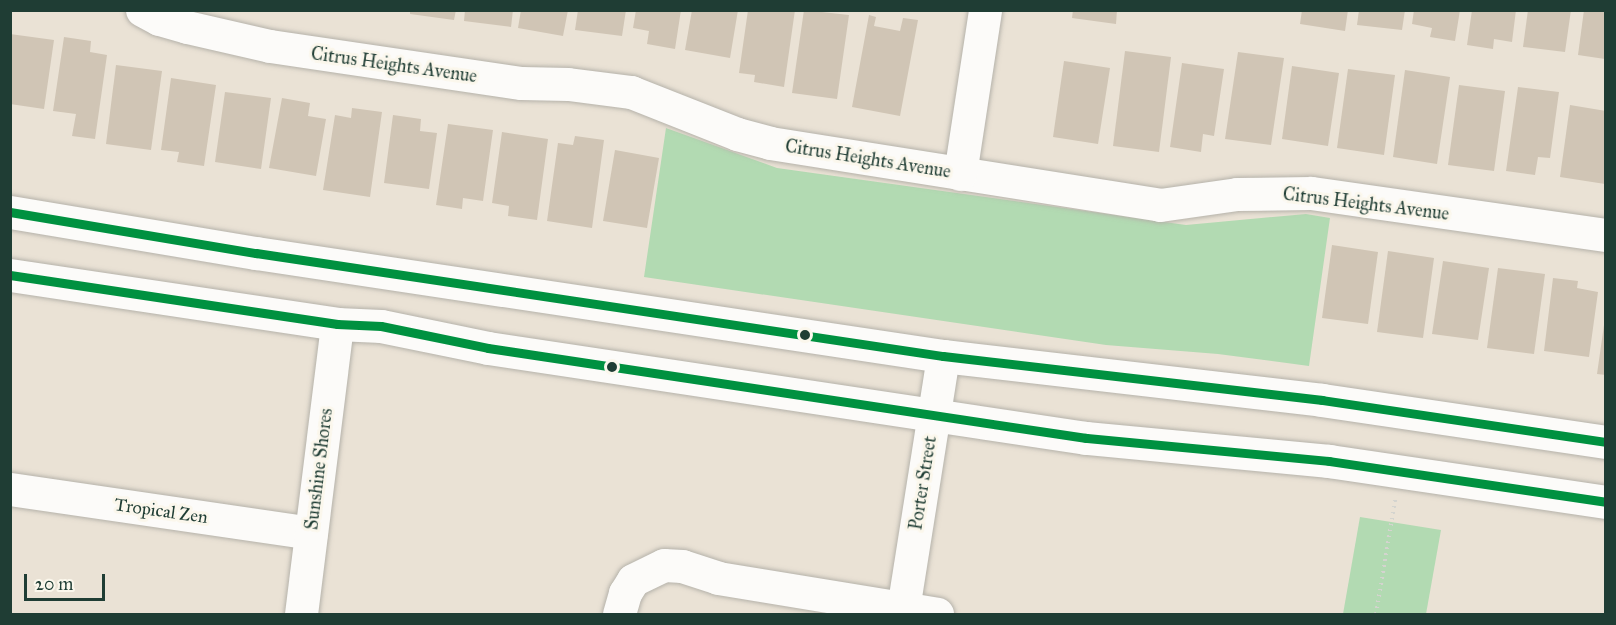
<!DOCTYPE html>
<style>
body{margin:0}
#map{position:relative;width:1616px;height:625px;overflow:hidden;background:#eae2d5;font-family:"IM FELL Great Primer",serif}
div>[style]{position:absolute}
.green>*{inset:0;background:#b2dab2}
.building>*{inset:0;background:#d0c5b5}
.path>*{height:4px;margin-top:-2px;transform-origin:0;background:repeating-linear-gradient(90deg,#d4d4cf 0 1.5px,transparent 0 6px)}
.roads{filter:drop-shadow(0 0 2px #b5b2aa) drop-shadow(0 0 2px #b5b2aa)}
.minor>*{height:33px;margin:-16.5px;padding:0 16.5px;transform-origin:16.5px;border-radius:16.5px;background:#fcfbf9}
.major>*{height:33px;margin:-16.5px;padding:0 16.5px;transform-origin:16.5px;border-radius:16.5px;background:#fcfbf9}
.bus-1>*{height:9px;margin:-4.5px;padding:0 4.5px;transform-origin:4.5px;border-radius:4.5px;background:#009140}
.dots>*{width:16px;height:16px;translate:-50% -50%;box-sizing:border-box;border:3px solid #fbf7ec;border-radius:50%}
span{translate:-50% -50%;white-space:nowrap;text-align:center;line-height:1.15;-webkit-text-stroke:6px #fbf7ec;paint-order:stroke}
.street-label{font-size:18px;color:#1f3d34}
.frame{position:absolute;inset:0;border:12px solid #1f3d34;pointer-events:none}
.scale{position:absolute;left:24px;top:574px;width:81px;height:27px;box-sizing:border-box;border:3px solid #1f3d34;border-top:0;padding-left:8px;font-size:18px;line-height:21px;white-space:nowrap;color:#1f3d34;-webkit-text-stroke:4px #fbf7ec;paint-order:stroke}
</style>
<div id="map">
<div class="green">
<div style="clip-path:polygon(666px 128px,777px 168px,1186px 225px,1306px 214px,1330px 218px,1309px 366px,1218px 354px,1106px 345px,644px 277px)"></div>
<div style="clip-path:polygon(1360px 517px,1441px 530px,1426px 614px,1343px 614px)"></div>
</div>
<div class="building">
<div style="clip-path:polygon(410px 10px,456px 10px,454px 20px,410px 14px)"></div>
<div style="clip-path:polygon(465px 10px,513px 10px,511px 27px,464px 21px)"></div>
<div style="clip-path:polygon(521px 10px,568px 10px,563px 36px,518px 28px)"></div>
<div style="clip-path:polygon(578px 10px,626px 10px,622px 36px,575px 30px)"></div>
<div style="clip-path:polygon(636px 10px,681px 10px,675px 49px,647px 44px,649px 31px,633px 28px)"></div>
<div style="clip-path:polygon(692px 10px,738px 10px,730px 58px,685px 50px)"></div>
<div style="clip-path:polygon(748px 10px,795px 10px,784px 87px,754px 82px,755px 75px,739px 73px)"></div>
<div style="clip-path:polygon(804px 10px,849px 15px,837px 99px,792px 93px)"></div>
<div style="clip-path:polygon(1073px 10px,1117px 10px,1116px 24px,1072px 18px)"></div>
<div style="clip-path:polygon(1302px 10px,1348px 10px,1345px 31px,1300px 24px)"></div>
<div style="clip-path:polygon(1359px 10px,1405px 10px,1402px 30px,1357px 25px)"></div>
<div style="clip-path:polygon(1414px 10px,1460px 10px,1455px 41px,1430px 37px,1432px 28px,1412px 24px)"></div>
<div style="clip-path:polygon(1472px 10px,1516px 10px,1512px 42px,1494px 39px,1493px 49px,1467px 45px)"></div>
<div style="clip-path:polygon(1528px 10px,1571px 10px,1565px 52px,1523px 47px)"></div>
<div style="clip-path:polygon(1584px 10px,1606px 10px,1605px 59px,1578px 55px)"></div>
<div style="clip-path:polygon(869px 15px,876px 17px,874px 26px,900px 31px,903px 18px,918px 20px,900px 116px,852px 107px)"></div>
<div style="clip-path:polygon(10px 34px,54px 40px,44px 109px,10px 104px)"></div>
<div style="clip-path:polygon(64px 37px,91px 41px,90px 52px,107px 55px,95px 139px,72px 136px,76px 114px,53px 111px)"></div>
<div style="clip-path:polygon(1125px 51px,1171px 57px,1159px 152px,1113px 146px)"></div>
<div style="clip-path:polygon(1238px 52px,1284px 58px,1271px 145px,1225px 139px)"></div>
<div style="clip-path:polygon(1064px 61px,1110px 68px,1098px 144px,1053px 137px)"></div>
<div style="clip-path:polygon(1182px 63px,1224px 69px,1214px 136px,1203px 134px,1201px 152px,1170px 147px)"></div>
<div style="clip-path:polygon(116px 65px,162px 71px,151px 150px,106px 144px)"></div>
<div style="clip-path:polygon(1292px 66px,1339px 73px,1328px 146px,1282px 139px)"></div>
<div style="clip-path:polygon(1348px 69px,1395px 75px,1384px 155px,1337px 148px)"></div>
<div style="clip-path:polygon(1405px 70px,1450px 77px,1437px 164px,1393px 157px)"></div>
<div style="clip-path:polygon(171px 78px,216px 85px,204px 166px,177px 162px,179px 152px,161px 150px)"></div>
<div style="clip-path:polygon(1459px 85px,1505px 91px,1494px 171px,1448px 165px)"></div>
<div style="clip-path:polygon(1518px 87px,1559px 92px,1550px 158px,1538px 157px,1535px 175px,1506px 171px)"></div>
<div style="clip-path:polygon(225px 92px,271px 98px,261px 169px,215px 162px)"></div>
<div style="clip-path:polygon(282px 98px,310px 103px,308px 116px,326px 119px,316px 176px,269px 168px)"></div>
<div style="clip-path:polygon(1570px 105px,1606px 111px,1605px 184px,1560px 177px)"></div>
<div style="clip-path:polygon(352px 108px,382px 112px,370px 197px,323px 190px,335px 115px,351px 118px)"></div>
<div style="clip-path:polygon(393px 115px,421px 119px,420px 131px,437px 133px,429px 189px,384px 183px)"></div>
<div style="clip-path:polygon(448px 124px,493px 130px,483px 201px,463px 198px,462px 209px,436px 205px)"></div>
<div style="clip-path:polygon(502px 132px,548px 139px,537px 220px,508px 216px,509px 206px,492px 203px)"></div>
<div style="clip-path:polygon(575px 136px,604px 140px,592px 228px,547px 221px,558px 143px,573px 145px)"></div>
<div style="clip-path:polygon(615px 150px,659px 158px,647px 228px,603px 221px)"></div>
<div style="clip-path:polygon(1332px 245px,1378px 252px,1368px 324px,1322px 318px)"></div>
<div style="clip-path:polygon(1388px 251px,1434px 258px,1423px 338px,1377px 332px)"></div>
<div style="clip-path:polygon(1443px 261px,1489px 268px,1478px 340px,1432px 334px)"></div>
<div style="clip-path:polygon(1498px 268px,1545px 274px,1534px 354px,1487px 348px)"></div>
<div style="clip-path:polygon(1553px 278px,1578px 281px,1577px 288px,1598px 292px,1589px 357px,1544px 351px)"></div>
<div style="clip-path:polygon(1604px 325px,1606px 325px,1606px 375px,1597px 374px)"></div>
</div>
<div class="path">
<div style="left:1376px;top:614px;width:116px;rotate:-80.5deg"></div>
</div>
<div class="roads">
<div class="minor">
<div style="left:142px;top:10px;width:19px;rotate:28deg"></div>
<div style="left:159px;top:19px;width:29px;rotate:16deg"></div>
<div style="left:187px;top:27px;width:85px;rotate:12.9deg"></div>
<div style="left:270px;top:46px;width:254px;rotate:8.4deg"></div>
<div style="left:521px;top:83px;width:47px;rotate:1.2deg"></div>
<div style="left:568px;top:84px;width:64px;rotate:7.2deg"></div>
<div style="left:631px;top:92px;width:114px;rotate:21.6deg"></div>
<div style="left:737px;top:134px;width:34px;rotate:15deg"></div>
<div style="left:770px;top:143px;width:395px;rotate:9deg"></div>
<div style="left:1160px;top:205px;width:78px;rotate:-8.1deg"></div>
<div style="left:1237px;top:194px;width:74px;rotate:-0.8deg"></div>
<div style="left:1311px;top:193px;width:298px;rotate:8.1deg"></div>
<div style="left:960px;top:174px;width:166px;rotate:-81.3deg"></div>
<div style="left:10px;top:489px;width:304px;rotate:8.3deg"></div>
<div style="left:903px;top:609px;width:256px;rotate:-81deg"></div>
<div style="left:301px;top:614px;width:292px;rotate:-82.9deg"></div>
<div style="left:619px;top:614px;width:22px;rotate:-74deg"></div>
<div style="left:625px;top:593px;width:15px;rotate:-58deg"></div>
<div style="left:633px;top:580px;width:34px;rotate:-26deg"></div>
<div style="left:664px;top:565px;width:18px;rotate:3deg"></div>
<div style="left:682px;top:566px;width:38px;rotate:18deg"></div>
<div style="left:718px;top:578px;width:222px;rotate:9.3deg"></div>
</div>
<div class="major">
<div style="left:10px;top:212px;width:249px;rotate:9.5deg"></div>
<div style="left:256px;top:253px;width:695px;rotate:8.53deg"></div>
<div style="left:943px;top:356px;width:382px;rotate:6.6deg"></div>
<div style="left:1322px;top:400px;width:287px;rotate:8.4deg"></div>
<div style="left:10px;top:275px;width:331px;rotate:8.5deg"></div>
<div style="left:337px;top:324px;width:44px;rotate:2.6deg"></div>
<div style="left:381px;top:326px;width:109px;rotate:11.6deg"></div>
<div style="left:488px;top:348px;width:605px;rotate:8.56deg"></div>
<div style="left:1086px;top:438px;width:244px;rotate:5.4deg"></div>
<div style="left:1329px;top:461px;width:280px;rotate:8.4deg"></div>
</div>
</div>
<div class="bus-1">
<div style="left:10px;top:212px;width:249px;rotate:9.5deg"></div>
<div style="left:256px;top:253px;width:695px;rotate:8.53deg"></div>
<div style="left:943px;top:356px;width:382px;rotate:6.6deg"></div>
<div style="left:1322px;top:400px;width:287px;rotate:8.4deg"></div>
<div style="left:10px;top:275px;width:331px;rotate:8.5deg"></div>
<div style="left:337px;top:324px;width:44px;rotate:2.6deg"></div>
<div style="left:381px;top:326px;width:109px;rotate:11.6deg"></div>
<div style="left:488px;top:348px;width:605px;rotate:8.56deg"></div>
<div style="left:1086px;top:438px;width:244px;rotate:5.4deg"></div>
<div style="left:1329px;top:461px;width:280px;rotate:8.4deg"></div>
</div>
<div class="dots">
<div style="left:805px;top:335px;background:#1f3d34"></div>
<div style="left:612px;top:367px;background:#1f3d34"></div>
</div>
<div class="street-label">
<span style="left:394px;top:65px;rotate:8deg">Citrus Heights Avenue</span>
<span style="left:868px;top:159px;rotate:9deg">Citrus Heights Avenue</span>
<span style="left:1366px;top:204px;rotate:7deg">Citrus Heights Avenue</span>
<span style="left:319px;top:469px;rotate:-83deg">Sunshine Shores</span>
<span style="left:923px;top:483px;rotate:-81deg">Porter Street</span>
<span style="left:161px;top:511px;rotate:8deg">Tropical Zen</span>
</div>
<div class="frame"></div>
<div class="scale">20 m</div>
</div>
